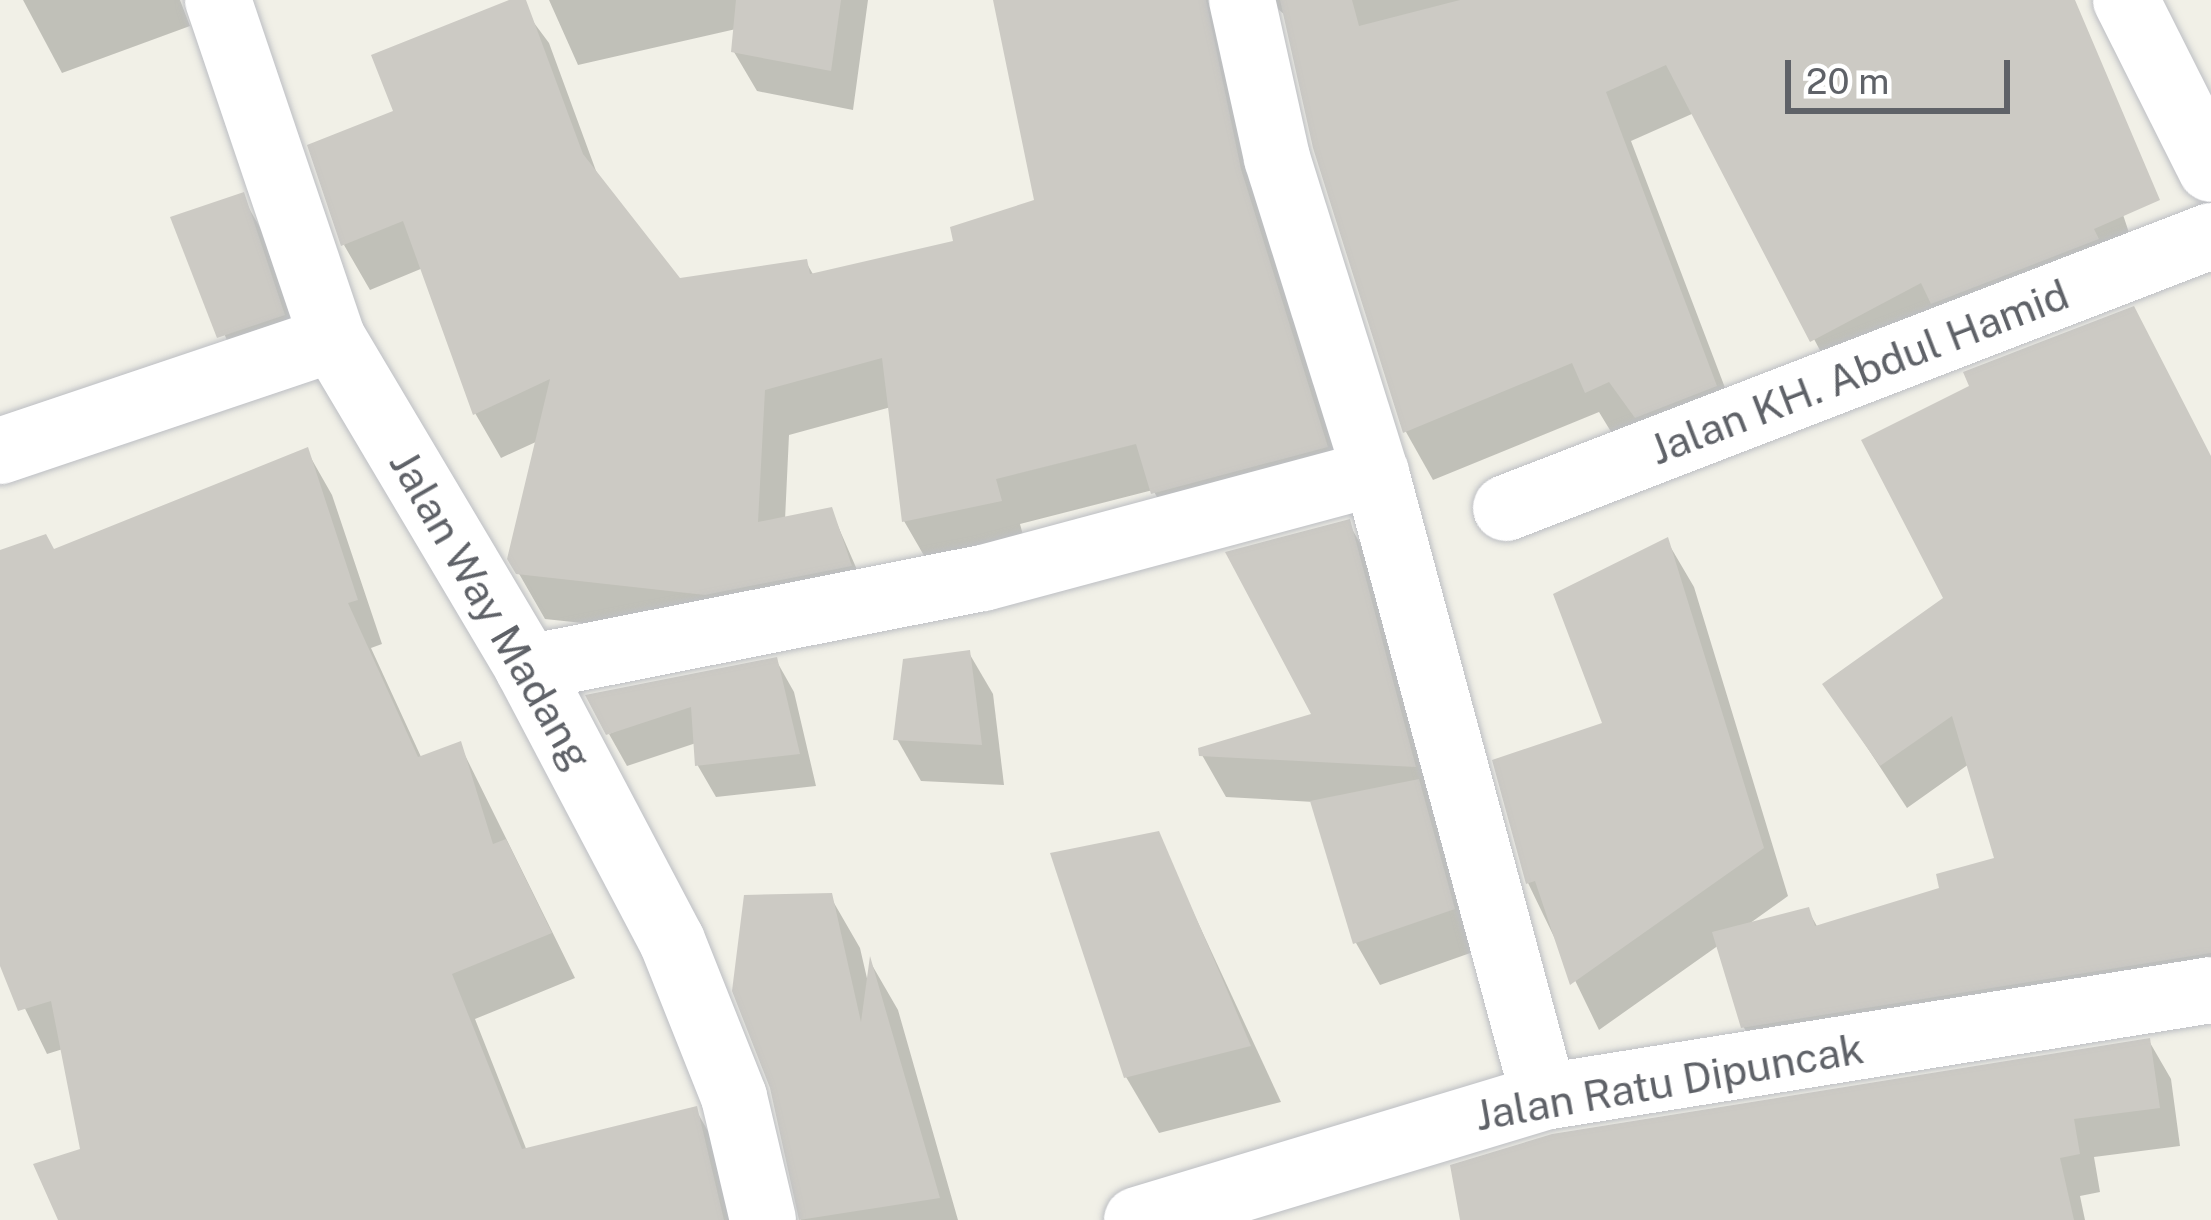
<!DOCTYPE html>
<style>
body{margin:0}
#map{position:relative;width:2211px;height:1220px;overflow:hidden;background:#f1f0e7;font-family:"Public Sans",sans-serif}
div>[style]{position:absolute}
.shadow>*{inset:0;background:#0003}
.building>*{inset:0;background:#cccac4}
.roads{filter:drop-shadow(0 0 3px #bcbec3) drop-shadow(0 0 3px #bcbec3)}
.street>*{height:66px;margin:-33px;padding:0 33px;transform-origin:33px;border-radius:33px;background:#fff}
span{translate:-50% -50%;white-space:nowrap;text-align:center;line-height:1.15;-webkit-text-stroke:12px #fff;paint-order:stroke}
.street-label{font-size:42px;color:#5f6268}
.scale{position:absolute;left:1785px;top:60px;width:225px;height:54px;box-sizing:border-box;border:6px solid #5f6268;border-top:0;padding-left:15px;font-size:36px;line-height:42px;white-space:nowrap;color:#5f6268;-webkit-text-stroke:9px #fff;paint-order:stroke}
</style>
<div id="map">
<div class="shadow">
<div style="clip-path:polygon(23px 0,180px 0,190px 26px,62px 73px)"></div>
<div style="clip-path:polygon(517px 0,549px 43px,599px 179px,679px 281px,806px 262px,814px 276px,957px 244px,1038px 202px,996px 0,1237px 0,1352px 492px,1180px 538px,1153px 490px,1020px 524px,1026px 546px,930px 566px,904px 521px,891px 407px,789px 435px,785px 520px,831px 510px,875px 611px,732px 639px,545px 619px,510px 558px,538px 441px,501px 458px,475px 413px,423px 268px,370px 290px,344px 245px,397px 113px)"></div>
<div style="clip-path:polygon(549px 0,868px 0,853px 110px,757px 91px,734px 52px,736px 29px,578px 65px)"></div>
<div style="clip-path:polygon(1268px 0,2052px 0,2141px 269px,1840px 388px,1694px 113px,1631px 141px,1743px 435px,1616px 440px,1599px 412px,1433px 480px,1406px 432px,1316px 148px,1287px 17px)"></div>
<div style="clip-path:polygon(242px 196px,266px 238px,307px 357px,244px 379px,174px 219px)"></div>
<div style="clip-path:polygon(307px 451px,332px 495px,382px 644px,371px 648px,422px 759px,460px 745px,575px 978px,475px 1019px,527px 1151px,696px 1110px,721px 1154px,737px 1220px,97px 1220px,63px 1049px,47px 1054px,0 957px,0 553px,53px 552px)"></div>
<div style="clip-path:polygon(2211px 457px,2211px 1004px,1768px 1070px,1743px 1026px,1719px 945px,1599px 1030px,1528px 883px,1496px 762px,1606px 725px,1667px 541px,1694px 587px,1788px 896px,1746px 926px,1808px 910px,1818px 928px,1943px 890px,1998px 860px,1969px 764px,1907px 808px,1826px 685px)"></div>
<div style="clip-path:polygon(1348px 522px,1372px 564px,1476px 951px,1380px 985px,1356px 943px,1314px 802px,1226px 797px,1202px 755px,1315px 716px)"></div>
<div style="clip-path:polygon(969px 653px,993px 694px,1004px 785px,921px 781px,897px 739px)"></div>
<div style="clip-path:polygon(776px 660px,794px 692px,816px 786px,716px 797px,698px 766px,696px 743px,627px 766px,609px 734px)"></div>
<div style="clip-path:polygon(1157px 834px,1281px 1102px,1159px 1133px,1126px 1077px)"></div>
<div style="clip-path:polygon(830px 896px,860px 948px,869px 987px,872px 965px,898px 1010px,958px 1220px,801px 1220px,773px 1087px)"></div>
<div style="clip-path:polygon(2149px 1041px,2171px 1079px,2180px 1146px,2094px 1157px,2100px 1192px,2080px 1196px,2085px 1220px,1463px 1220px)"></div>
</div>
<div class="building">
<div style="clip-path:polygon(509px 0,526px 0,583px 154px,680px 278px,807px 259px,810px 274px,953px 241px,950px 227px,1034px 200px,993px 0,1206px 0,1241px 169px,1328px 447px,1151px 494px,1136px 444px,996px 479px,1002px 501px,902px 522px,882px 358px,765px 390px,758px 522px,832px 507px,852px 566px,705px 595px,516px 574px,507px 559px,550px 379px,473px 415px,403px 221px,341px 246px,307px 145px,393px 111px,371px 55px)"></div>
<div style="clip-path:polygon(736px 0,841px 0,831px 71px,731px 52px)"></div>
<div style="clip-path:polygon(1280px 0,1352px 0,1359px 26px,1460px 0,2075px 0,2160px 200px,2094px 229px,2099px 239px,1931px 304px,1921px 283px,1810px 342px,1666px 65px,1606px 92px,1717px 386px,1635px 418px,1609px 382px,1585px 393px,1572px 363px,1403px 433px,1313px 148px)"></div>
<div style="clip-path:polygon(244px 192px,285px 315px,217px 338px,170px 217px)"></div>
<div style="clip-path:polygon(2134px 306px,2211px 456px,2211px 953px,1741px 1028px,1712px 932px,1809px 907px,1815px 926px,1939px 888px,1936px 874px,1994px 858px,1952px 716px,1880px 766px,1822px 684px,1943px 598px,1861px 440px,1969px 386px,1963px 372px)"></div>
<div style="clip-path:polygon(308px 447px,358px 600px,348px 603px,418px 757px,461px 741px,493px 844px,506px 839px,552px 933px,452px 974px,522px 1149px,697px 1106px,724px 1220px,58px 1220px,33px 1164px,80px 1149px,51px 1001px,18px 1011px,0 966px,0 550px,46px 534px,54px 549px)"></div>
<div style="clip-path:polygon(1350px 519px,1416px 767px,1199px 756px,1198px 748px,1311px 714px,1225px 552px)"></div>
<div style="clip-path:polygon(1668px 537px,1764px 848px,1570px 985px,1535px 881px,1526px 884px,1492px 760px,1602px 723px,1553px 594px)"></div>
<div style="clip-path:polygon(970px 650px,982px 745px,893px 740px,903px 659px)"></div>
<div style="clip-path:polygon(777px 657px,800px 754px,695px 766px,691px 707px,606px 735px,585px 695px)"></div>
<div style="clip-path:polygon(1419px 779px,1455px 909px,1353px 944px,1310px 801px)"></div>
<div style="clip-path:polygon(1159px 831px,1251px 1046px,1124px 1078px,1050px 853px)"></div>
<div style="clip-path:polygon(832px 893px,861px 1022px,870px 956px,940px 1198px,799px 1220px,770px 1088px,732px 991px,744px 895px)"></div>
<div style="clip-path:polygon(2150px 1038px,2160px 1108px,2074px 1119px,2080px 1154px,2060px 1158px,2074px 1220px,1460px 1220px,1450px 1165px,1552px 1134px)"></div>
</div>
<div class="roads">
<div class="street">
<div style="left:218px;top:0;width:358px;rotate:71.3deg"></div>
<div style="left:333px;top:339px;width:382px;rotate:59.3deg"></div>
<div style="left:528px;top:668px;width:309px;rotate:62.2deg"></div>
<div style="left:672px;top:941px;width:168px;rotate:68.3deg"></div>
<div style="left:734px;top:1097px;width:126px;rotate:76.7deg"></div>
<div style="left:1242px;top:0;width:162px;rotate:77.5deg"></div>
<div style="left:1277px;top:158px;width:330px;rotate:72.6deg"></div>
<div style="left:1376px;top:473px;width:646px;rotate:74.93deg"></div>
<div style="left:2126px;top:0;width:189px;rotate:63.3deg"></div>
<div style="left:0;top:451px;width:351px;rotate:-18.6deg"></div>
<div style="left:1506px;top:508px;width:756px;rotate:-21.1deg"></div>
<div style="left:528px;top:668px;width:464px;rotate:-11.2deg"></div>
<div style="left:983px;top:578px;width:407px;rotate:-15deg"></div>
<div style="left:1137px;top:1220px;width:425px;rotate:-16.8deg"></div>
<div style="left:1544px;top:1097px;width:676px;rotate:-9.11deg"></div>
</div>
</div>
<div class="street-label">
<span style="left:1859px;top:372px;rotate:-21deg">Jalan KH. Abdul Hamid</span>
<span style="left:491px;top:610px;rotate:60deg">Jalan Way Madang</span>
<span style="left:1669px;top:1082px;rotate:-10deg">Jalan Ratu Dipuncak</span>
</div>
<div class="scale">20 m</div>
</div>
